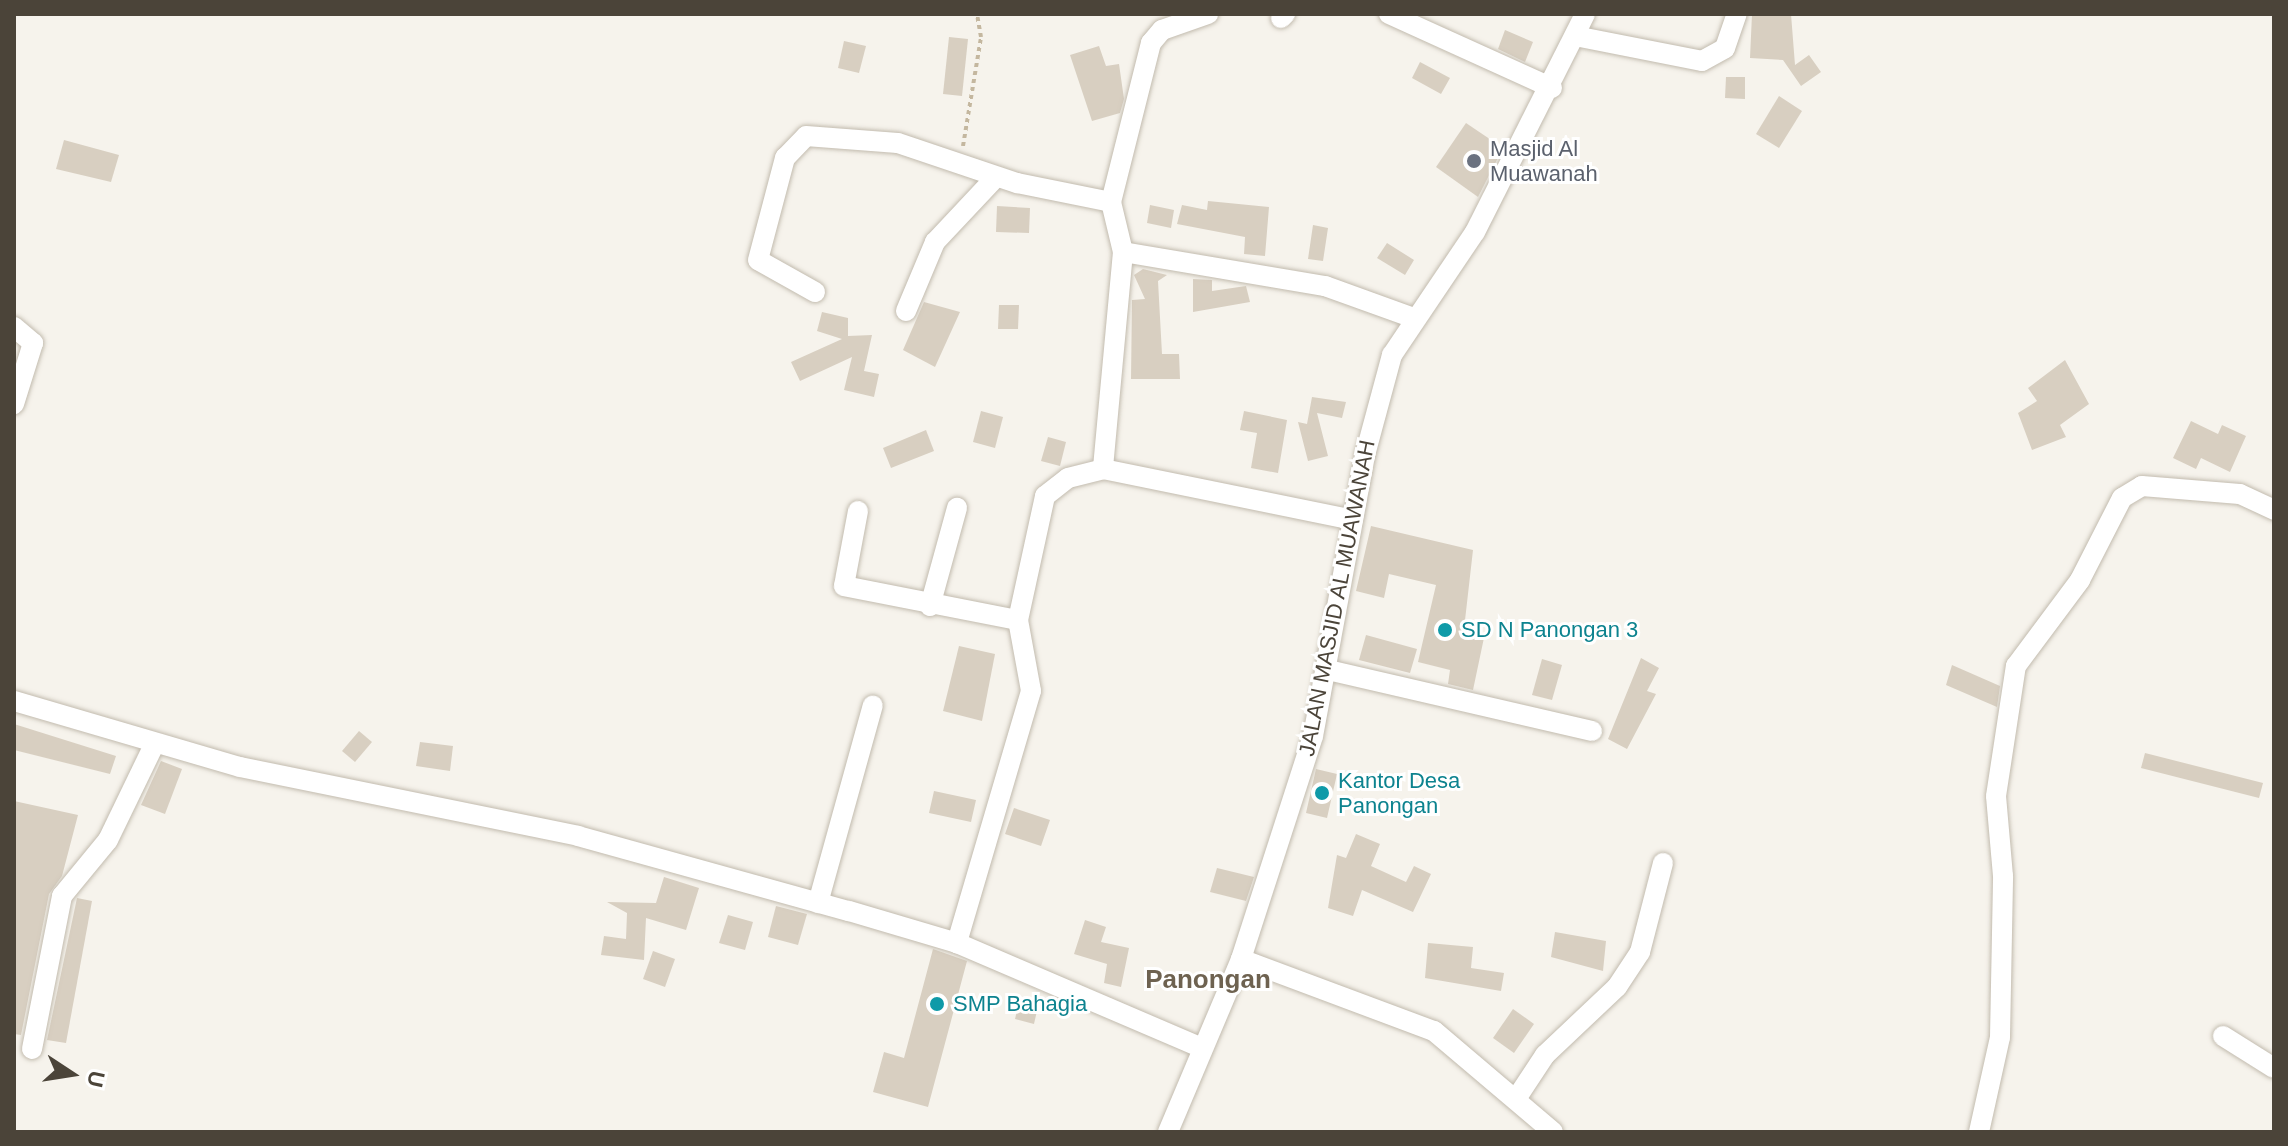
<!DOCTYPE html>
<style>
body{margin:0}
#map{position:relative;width:2288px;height:1146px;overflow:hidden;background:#f6f3ec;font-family:Helvetica,sans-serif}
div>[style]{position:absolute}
.building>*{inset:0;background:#d8cfc1}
.path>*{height:4px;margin-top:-2px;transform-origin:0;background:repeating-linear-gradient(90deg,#c4b79f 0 4px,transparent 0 8px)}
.roads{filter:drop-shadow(0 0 2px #c2bbae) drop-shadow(0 0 2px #c2bbae)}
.minor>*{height:20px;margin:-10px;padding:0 10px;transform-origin:10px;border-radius:10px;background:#fff}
.dots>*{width:22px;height:22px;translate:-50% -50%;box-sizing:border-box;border:4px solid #fff;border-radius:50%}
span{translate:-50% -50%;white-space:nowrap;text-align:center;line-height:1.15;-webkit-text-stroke:6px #fff;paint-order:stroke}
.worship-label{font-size:22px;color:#5b616d}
.left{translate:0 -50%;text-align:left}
.street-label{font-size:22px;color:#4b4439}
.culture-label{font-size:22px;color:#0d838f}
.quarter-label{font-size:26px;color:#6e6250;font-weight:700}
.frame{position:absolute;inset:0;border:16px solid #4b4439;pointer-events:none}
.north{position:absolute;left:32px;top:1034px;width:80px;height:80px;-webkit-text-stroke:6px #fff;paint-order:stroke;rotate:102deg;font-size:22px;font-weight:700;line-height:32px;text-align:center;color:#4b4439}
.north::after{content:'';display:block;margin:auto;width:28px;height:36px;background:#4b4439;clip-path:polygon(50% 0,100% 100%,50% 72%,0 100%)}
</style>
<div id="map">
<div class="building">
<div style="clip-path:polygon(1752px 14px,1791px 14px,1795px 65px,1809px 55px,1821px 72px,1801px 86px,1783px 60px,1750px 58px)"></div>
<div style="clip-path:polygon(1505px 30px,1533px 42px,1525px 62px,1498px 49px)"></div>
<div style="clip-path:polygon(949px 37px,968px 39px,962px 96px,943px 94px)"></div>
<div style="clip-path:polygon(844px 41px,866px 46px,859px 73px,838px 68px)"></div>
<div style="clip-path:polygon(1099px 46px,1106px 66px,1119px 64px,1124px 99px,1120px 113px,1092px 121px,1070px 55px)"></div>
<div style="clip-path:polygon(1420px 62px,1450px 78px,1441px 94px,1412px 78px)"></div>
<div style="clip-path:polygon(1726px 77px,1745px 77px,1745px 99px,1725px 98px)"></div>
<div style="clip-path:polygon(1779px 96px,1802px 111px,1779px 148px,1756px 134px)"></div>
<div style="clip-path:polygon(1466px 123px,1503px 148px,1478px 197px,1436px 167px)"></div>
<div style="clip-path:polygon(64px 140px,119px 155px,111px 182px,56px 169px)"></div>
<div style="clip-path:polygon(1208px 201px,1269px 207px,1265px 256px,1244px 254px,1245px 237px,1177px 224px,1182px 205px,1207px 210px)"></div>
<div style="clip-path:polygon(1150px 205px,1174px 210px,1171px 228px,1147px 223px)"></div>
<div style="clip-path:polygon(997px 206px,1030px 208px,1029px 233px,996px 232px)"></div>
<div style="clip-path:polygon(1313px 225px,1328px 228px,1323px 261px,1308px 259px)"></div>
<div style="clip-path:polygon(1387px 243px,1414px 260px,1405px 275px,1377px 258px)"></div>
<div style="clip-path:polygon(1143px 269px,1167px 275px,1158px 281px,1162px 354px,1179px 354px,1180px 379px,1131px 379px,1132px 300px,1145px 299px,1134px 275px)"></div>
<div style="clip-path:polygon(1193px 279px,1212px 280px,1212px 291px,1246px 286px,1250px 302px,1193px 312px)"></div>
<div style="clip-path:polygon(924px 302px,960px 312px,935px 367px,903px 350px)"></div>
<div style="clip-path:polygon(999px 305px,1019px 305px,1018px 329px,998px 329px)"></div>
<div style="clip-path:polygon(822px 312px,848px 318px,848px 336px,872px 335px,864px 371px,879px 374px,874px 397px,844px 390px,852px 357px,800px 381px,791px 362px,842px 339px,817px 331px)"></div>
<div style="clip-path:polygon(2065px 360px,2089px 404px,2060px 425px,2066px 437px,2032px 450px,2018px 413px,2037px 401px,2028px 388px)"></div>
<div style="clip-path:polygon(1312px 397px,1346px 402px,1342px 418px,1317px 413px,1328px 456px,1308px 461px,1298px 422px,1307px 424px)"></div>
<div style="clip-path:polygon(981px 411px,1003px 417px,995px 448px,973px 442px)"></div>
<div style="clip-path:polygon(1244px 411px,1287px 420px,1278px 473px,1251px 468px,1257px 433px,1240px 430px)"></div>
<div style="clip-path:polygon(2191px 421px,2218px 434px,2222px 425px,2246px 436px,2230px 472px,2201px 458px,2196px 469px,2173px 458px)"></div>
<div style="clip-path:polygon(926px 430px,934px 451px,891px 468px,883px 448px)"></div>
<div style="clip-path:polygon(1048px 437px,1066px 442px,1060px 466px,1041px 461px)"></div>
<div style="clip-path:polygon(1371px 526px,1473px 550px,1464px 629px,1485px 633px,1473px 690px,1448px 684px,1450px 670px,1418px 662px,1436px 585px,1389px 574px,1384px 598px,1356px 591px)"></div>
<div style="clip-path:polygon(1366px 635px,1417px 649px,1410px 673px,1359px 660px)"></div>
<div style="clip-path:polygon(959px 646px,995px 654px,982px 721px,943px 711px)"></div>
<div style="clip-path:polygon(1641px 658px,1659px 668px,1647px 691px,1656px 694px,1627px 749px,1608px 739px)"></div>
<div style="clip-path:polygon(1542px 659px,1562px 665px,1552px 700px,1532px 695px)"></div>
<div style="clip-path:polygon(1952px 665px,2000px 686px,1997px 707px,1946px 685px)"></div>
<div style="clip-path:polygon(14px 724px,116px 756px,110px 774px,14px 750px)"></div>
<div style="clip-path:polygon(359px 731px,372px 742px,355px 762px,342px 751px)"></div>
<div style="clip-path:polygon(420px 742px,453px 746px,450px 771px,416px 766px)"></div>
<div style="clip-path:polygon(2145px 753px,2263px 783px,2259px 798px,2141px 768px)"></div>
<div style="clip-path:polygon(161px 761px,182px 769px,165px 814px,141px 805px)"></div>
<div style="clip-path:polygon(1316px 769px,1337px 774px,1327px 818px,1306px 813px)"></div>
<div style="clip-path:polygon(934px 791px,976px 800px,971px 822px,929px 813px)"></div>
<div style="clip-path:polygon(14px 801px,78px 815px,62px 876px,49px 894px,21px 1035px,14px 1034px)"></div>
<div style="clip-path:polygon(1014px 808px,1050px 820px,1041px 846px,1005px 834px)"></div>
<div style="clip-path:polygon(1356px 834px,1380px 844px,1371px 866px,1406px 882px,1414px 866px,1431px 874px,1413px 912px,1362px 890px,1353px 916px,1328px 908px,1337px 855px,1346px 858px)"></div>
<div style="clip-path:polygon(1217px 868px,1254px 877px,1246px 901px,1210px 892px)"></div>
<div style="clip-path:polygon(664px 877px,699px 888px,686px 930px,646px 918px,644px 960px,601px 955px,604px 936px,626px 939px,627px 913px,607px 902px,656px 903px)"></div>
<div style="clip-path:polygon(77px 898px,92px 901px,66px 1043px,47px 1040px)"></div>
<div style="clip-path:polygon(776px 906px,807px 914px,798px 945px,768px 937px)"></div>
<div style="clip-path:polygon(728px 915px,753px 922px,745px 950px,719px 943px)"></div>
<div style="clip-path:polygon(1085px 920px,1106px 927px,1101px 942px,1129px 948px,1121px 987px,1104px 983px,1107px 964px,1074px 954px)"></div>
<div style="clip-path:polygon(1555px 932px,1606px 941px,1603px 971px,1551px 957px)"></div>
<div style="clip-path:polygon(1428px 943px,1473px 947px,1471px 968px,1504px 973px,1501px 991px,1425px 978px)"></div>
<div style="clip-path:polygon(933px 949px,967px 961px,928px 1107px,873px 1092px,884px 1052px,904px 1058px)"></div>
<div style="clip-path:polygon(653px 951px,675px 959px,665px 987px,643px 979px)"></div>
<div style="clip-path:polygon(1020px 998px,1039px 1002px,1034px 1024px,1015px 1019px)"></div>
<div style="clip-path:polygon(1513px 1009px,1534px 1024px,1514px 1053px,1493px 1038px)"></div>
</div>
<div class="path">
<div style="left:963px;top:146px;width:110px;rotate:-80.6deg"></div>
<div style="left:981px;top:37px;width:23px;rotate:-100deg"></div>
</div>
<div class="roads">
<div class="minor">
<div style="left:1389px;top:14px;width:179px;rotate:24.4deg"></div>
<div style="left:1281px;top:18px;width:6px;rotate:-45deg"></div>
<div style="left:1575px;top:36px;width:129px;rotate:11.1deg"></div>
<div style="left:1702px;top:61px;width:26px;rotate:-29deg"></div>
<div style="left:1725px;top:48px;width:36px;rotate:-71deg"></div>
<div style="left:1111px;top:202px;width:164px;rotate:-75.9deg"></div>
<div style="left:1151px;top:43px;width:17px;rotate:-50deg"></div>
<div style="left:1162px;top:30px;width:49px;rotate:-19.2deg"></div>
<div style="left:1123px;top:252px;width:205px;rotate:9.6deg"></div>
<div style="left:1325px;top:286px;width:91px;rotate:19.8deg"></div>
<div style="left:815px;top:292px;width:65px;rotate:-150.7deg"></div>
<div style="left:758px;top:260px;width:106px;rotate:-75.2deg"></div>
<div style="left:785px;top:158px;width:30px;rotate:-46deg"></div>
<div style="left:806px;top:136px;width:92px;rotate:4.4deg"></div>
<div style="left:898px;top:143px;width:126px;rotate:18.6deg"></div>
<div style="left:1017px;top:183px;width:96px;rotate:11.4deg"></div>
<div style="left:1111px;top:202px;width:51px;rotate:76.5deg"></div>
<div style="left:1123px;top:252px;width:218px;rotate:95.3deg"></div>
<div style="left:906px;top:311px;width:75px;rotate:-67.2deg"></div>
<div style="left:935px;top:242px;width:89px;rotate:-46.8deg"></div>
<div style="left:14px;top:327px;width:25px;rotate:40deg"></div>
<div style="left:33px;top:343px;width:64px;rotate:107.3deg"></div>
<div style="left:858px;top:511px;width:76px;rotate:100.6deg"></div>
<div style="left:844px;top:586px;width:177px;rotate:11.1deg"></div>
<div style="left:1018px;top:620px;width:72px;rotate:79.6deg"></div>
<div style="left:1031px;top:691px;width:263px;rotate:106.4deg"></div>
<div style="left:930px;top:606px;width:102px;rotate:-74.6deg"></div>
<div style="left:1018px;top:620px;width:127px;rotate:-77.7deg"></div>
<div style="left:1045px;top:496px;width:29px;rotate:-38deg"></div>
<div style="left:1068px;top:478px;width:36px;rotate:-14deg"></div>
<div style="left:1103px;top:469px;width:255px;rotate:11.5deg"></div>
<div style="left:1328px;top:670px;width:271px;rotate:13deg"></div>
<div style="left:14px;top:701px;width:235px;rotate:16.3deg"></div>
<div style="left:240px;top:767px;width:345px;rotate:11.5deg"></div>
<div style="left:578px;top:836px;width:281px;rotate:15.5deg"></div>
<div style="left:849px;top:911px;width:113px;rotate:16.5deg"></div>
<div style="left:957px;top:943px;width:267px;rotate:23.2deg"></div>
<div style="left:818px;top:903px;width:205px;rotate:-74.5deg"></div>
<div style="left:1241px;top:959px;width:206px;rotate:20.5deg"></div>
<div style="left:1434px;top:1031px;width:156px;rotate:40.3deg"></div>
<div style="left:2223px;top:1036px;width:60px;rotate:32.1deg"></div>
<div style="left:32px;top:1049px;width:156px;rotate:-78.9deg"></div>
<div style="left:62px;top:896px;width:72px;rotate:-50.6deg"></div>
<div style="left:108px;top:840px;width:106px;rotate:-64.2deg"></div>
<div style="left:1516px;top:1099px;width:53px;rotate:-56.6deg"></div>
<div style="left:1545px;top:1055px;width:99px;rotate:-43.4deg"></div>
<div style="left:1617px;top:987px;width:42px;rotate:-56.7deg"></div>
<div style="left:1640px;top:952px;width:92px;rotate:-75.5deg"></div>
<div style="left:1168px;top:1132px;width:188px;rotate:-67.1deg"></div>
<div style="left:1241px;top:959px;width:234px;rotate:-72.1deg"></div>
<div style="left:1313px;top:736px;width:286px;rotate:-79.5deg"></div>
<div style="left:1365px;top:455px;width:104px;rotate:-74.9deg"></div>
<div style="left:1392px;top:355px;width:148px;rotate:-56deg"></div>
<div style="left:1475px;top:232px;width:244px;rotate:-63.2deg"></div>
<div style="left:1979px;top:1132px;width:97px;rotate:-77.5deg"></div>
<div style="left:2000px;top:1037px;width:161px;rotate:-88.9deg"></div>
<div style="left:2003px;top:876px;width:80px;rotate:-95deg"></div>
<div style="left:1996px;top:796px;width:132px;rotate:-81.3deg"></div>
<div style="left:2016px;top:666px;width:107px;rotate:-53.3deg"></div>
<div style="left:2080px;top:580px;width:92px;rotate:-62.9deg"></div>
<div style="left:2122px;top:498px;width:23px;rotate:-31deg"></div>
<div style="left:2142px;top:486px;width:98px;rotate:4.7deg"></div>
<div style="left:2240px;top:494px;width:38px;rotate:25deg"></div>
</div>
</div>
<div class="dots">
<div style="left:1474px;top:161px;background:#6b7280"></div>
<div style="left:1445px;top:630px;background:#0f9aa8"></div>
<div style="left:1322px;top:793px;background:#0f9aa8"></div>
<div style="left:937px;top:1004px;background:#0f9aa8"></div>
</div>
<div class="worship-label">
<span class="left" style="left:1490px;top:161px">Masjid Al<br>Muawanah</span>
</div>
<div class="street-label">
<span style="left:1337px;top:598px;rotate:-79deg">JALAN MASJID AL MUAWANAH</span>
</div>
<div class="culture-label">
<span class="left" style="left:1461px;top:630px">SD N Panongan 3</span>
<span class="left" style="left:1338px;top:793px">Kantor Desa<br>Panongan</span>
<span class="left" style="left:953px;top:1004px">SMP Bahagia</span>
</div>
<div class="quarter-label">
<span style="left:1208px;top:980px">Panongan</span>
</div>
<div class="frame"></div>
<div class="north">U</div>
</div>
